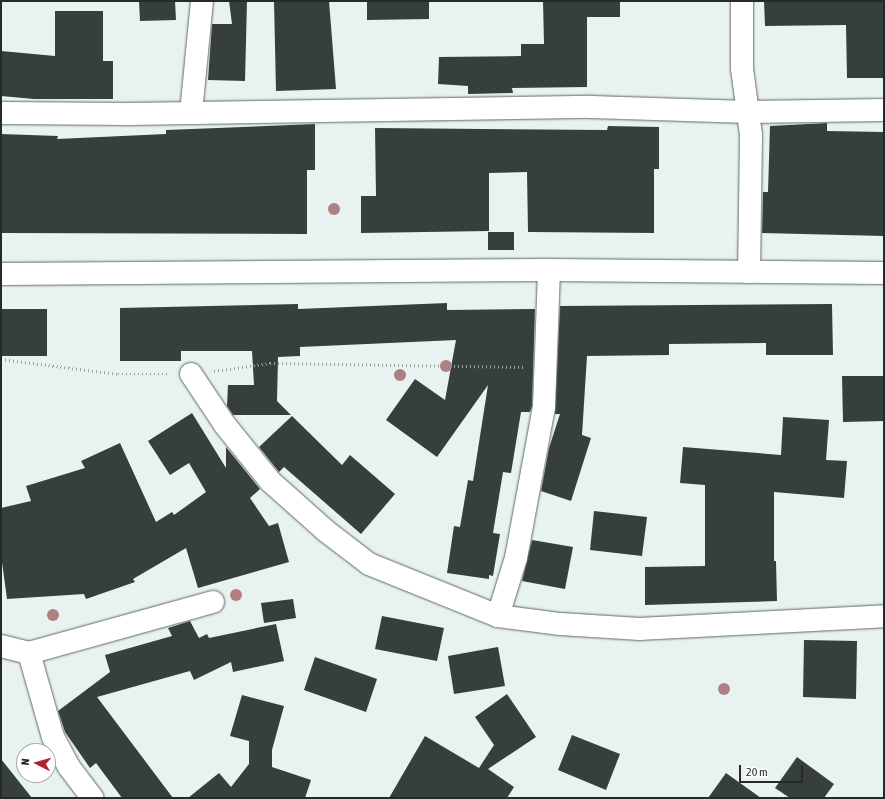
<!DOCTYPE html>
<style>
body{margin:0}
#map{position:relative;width:885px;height:799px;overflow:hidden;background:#e7f2f1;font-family:"Asap Condensed",sans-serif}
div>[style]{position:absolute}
.building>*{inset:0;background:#363f3e}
.path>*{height:2.5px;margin-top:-1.25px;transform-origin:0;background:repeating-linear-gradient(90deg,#9aa2a2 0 1px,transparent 0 4px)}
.roads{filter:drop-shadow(0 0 1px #5f6867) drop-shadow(0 0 1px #5f6867)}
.minor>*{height:22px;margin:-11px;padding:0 11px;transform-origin:11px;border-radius:11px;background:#fff}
.trees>*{width:12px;height:12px;margin:-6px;border-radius:50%;background:#af8083}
span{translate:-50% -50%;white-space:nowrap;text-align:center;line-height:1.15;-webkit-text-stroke:4px #fff;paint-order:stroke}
.frame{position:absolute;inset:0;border:2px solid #252929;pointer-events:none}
.north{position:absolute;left:16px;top:743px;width:40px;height:40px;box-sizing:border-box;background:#fff;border:1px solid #a8a9a9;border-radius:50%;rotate:276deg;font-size:11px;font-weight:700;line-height:16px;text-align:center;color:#252929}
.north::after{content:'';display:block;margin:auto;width:14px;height:18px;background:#b42232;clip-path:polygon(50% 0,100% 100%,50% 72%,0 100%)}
.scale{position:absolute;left:739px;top:765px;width:64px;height:18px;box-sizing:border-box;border:2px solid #252929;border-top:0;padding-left:5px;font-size:12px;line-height:14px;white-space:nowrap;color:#252929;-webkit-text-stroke:3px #fff;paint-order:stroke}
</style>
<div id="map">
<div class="building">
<div style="clip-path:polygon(139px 1px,175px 1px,176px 20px,140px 21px)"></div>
<div style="clip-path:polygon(229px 1px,247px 1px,245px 81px,208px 80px,212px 24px,232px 24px)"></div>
<div style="clip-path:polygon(274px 1px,329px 1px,336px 89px,276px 91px)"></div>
<div style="clip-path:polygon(367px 1px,429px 1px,429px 19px,367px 20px)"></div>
<div style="clip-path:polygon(543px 1px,620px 1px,620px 17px,587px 17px,587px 87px,512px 88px,513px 93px,468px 94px,468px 86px,438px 84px,439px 57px,521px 56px,521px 44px,544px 44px)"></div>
<div style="clip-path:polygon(764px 1px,884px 1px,884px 78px,847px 78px,846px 25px,765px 26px)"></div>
<div style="clip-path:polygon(55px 11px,103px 11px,103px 61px,113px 61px,113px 99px,34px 99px,1px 96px,1px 51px,55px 56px)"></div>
<div style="clip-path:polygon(827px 123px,827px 131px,884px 132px,884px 236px,762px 233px,763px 192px,768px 192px,770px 126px)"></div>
<div style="clip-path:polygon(315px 124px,315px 170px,307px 170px,307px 234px,1px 233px,1px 134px,58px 136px,57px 139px,166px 134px,166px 130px)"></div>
<div style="clip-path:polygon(608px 126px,659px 127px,659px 169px,654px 169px,654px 233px,528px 232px,527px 172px,489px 173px,489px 231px,361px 233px,361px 196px,376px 196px,375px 128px,607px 130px)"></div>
<div style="clip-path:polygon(488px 232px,514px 232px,514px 250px,488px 250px)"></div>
<div style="clip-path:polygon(447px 303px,447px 310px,535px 309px,532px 406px,530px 412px,521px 412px,511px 473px,503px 472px,493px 533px,500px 534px,493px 576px,489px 575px,489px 579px,447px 573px,454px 526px,460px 527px,468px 480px,473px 481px,488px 385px,437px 457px,386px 420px,415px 379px,445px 400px,456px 340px,300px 347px,300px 356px,278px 357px,277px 401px,291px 415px,233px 415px,227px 406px,228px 385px,254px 385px,252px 351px,181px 351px,181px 361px,120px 361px,120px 308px,298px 304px,298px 309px)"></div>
<div style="clip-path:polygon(832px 304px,833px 355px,766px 355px,766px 343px,669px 344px,669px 355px,587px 356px,582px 435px,591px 438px,571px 501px,541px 491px,549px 448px,560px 414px,555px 414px,560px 306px)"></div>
<div style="clip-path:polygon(1px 309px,47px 309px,47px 356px,1px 356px)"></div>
<div style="clip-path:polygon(842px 376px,884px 376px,884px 421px,843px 422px)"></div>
<div style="clip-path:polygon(192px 413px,226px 468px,226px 447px,260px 489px,250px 498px,269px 526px,278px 523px,289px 562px,198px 588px,186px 548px,133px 579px,135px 582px,86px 599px,84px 594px,7px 599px,1px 555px,1px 508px,31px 501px,26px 486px,85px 468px,81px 461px,120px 443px,156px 522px,172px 512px,174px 515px,206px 492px,189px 463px,170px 475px,148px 441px)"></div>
<div style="clip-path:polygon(292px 416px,342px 465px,350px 455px,395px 494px,361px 534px,284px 467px,279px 472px,259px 447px)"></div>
<div style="clip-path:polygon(783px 417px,829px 420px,826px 460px,847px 461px,844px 498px,774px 492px,774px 561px,776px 561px,777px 601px,645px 605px,645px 567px,705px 566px,705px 485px,680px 483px,683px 447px,781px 455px)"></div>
<div style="clip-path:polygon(594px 511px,647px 517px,642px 556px,590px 550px)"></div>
<div style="clip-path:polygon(532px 540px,573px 547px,565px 589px,522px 581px)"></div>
<div style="clip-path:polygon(293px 599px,296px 618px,264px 623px,261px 603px)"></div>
<div style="clip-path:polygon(382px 616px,444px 628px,437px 661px,375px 649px)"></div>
<div style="clip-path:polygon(190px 621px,199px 638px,207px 634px,209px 638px,276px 624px,284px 661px,233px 672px,231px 662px,194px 680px,190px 671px,97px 697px,173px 798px,122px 798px,96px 763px,90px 768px,65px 732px,58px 711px,110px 672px,105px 655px,172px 636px,168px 628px)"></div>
<div style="clip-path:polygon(804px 640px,857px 641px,856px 699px,803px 697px)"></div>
<div style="clip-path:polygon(498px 647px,505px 686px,454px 694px,448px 656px)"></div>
<div style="clip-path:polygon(315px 657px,377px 679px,366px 712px,304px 690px)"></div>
<div style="clip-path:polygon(507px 694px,536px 737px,488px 769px,514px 787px,507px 798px,389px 798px,425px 736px,479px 768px,494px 745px,475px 717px)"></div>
<div style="clip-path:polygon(242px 695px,284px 706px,272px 750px,272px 767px,311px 780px,305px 798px,188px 798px,219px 773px,231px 787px,249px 764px,249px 741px,230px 736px)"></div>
<div style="clip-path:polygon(572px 735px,620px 754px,606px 790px,558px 770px)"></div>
<div style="clip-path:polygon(797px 757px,834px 784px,824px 798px,790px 798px,775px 788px)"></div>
<div style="clip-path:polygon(1px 759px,32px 798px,1px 798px)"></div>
<div style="clip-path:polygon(726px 773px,761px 798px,708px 798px)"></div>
</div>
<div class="path">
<div style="left:1px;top:359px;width:118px;rotate:7.3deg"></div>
<div style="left:118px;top:374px;width:52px"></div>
<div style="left:214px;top:371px;width:57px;rotate:-8.1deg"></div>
<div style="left:270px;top:363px;width:255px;rotate:0.9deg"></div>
</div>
<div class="roads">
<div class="minor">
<div style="left:742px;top:1px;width:68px;rotate:90deg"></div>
<div style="left:742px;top:69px;width:67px;rotate:82.2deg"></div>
<div style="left:751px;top:135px;width:137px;rotate:90.8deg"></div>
<div style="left:1px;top:113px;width:128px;rotate:0.4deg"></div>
<div style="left:129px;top:114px;width:462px;rotate:-0.9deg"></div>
<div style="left:591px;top:107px;width:157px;rotate:1.8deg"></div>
<div style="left:748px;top:112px;width:136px;rotate:-0.8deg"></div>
<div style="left:191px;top:113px;width:113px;rotate:-84.4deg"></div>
<div style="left:1px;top:274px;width:548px;rotate:-0.42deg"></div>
<div style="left:549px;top:270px;width:335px;rotate:0.5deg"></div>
<div style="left:191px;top:374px;width:61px;rotate:56.3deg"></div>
<div style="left:225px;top:425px;width:73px;rotate:51.1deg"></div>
<div style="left:271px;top:482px;width:74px;rotate:41.7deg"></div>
<div style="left:326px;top:531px;width:54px;rotate:37.5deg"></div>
<div style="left:369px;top:564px;width:139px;rotate:22deg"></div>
<div style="left:498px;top:616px;width:63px;rotate:7.4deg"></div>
<div style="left:560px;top:624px;width:80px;rotate:3.6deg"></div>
<div style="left:640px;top:629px;width:244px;rotate:-3deg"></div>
<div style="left:498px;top:616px;width:61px;rotate:-72.8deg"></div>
<div style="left:516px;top:558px;width:154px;rotate:-79.5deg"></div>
<div style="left:544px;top:407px;width:137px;rotate:-87.9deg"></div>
<div style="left:1px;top:646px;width:29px;rotate:14deg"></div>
<div style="left:29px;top:653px;width:87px;rotate:74.1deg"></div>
<div style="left:53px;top:737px;width:34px;rotate:62deg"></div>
<div style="left:69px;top:767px;width:39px;rotate:53deg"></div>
<div style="left:29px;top:653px;width:191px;rotate:-15.5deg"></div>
</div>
</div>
<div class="trees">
<div style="left:334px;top:209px"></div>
<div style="left:446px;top:366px"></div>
<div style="left:400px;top:375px"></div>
<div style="left:236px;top:595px"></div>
<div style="left:53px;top:615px"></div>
<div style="left:724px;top:689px"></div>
</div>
<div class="frame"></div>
<div class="north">N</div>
<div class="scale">20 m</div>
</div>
